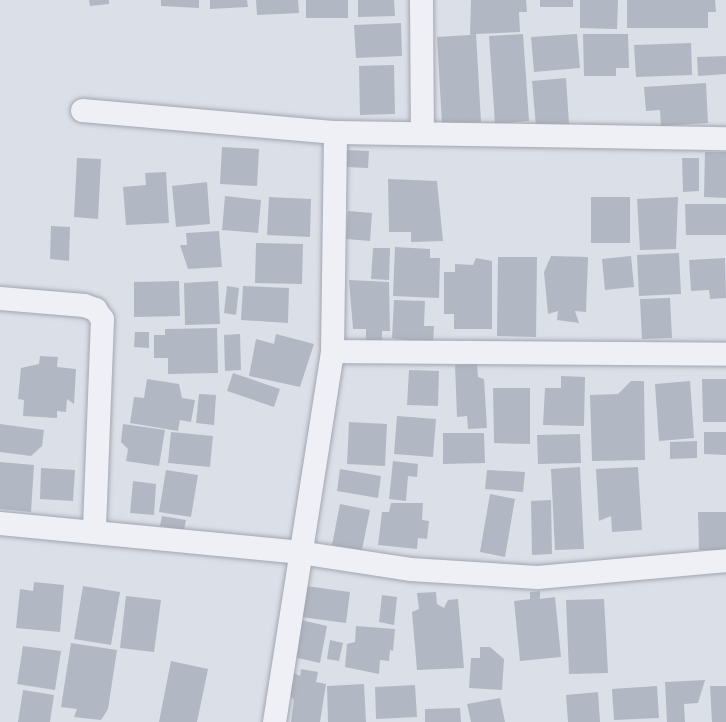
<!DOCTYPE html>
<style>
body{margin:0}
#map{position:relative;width:726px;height:722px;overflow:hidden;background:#dbdfe7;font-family:"Asap Condensed",sans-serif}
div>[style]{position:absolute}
.building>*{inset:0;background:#b2b8c3}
.roads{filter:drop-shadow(0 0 2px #a1a6b1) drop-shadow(0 0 2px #a1a6b1)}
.minor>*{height:23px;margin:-11.5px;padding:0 11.5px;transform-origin:11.5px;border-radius:11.5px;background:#eef0f5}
span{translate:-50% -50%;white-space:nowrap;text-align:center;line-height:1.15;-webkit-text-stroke:7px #eaeef4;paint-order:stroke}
</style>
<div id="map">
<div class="building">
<div style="clip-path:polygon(89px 0,109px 0,109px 4px,90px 6px)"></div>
<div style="clip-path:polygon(161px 0,199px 0,199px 8px,161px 6px)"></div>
<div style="clip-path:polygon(210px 0,247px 0,248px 7px,210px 9px)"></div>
<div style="clip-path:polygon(256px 0,298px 0,299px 13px,257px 15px)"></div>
<div style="clip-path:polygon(306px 0,348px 0,348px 18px,306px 18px)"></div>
<div style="clip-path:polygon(358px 0,394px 0,395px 16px,358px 17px)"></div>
<div style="clip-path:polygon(471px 0,526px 0,527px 12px,519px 12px,520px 32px,476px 34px,481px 122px,442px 124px,437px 37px,470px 35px)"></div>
<div style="clip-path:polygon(540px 0,573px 0,573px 7px,540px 7px)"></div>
<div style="clip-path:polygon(580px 0,618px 0,617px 29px,580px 28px)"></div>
<div style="clip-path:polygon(627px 0,715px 0,716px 12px,708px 12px,708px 28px,627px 28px)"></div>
<div style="clip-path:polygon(401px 23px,402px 56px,356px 58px,354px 25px)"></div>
<div style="clip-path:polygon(523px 34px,529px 121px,495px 124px,489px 36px)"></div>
<div style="clip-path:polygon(577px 34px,580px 68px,534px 72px,531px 37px)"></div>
<div style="clip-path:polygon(583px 34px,628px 34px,629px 68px,616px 68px,616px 76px,584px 76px)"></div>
<div style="clip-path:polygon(691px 43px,692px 75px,636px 77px,634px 45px)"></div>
<div style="clip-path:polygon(726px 56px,726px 74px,698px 76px,697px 57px)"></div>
<div style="clip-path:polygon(394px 65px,395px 114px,360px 115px,359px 66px)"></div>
<div style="clip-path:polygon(566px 78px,569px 124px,536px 127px,532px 81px)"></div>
<div style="clip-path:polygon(706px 83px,708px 123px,661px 126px,660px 110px,646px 111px,644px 87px)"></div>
<div style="clip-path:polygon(222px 147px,259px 149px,257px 186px,220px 184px)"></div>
<div style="clip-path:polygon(346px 150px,369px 151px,368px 168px,346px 167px)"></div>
<div style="clip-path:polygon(705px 152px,726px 152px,726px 198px,704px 197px)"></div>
<div style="clip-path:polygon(77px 158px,101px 159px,98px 219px,74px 217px)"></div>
<div style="clip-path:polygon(682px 158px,699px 158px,699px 191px,683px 192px)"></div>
<div style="clip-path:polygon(166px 172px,169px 223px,126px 225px,123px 187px,146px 185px,145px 173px)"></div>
<div style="clip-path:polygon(388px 179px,437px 181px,443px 241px,411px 242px,411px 232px,389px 232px)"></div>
<div style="clip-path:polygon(207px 182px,210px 224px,176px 227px,172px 186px)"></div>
<div style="clip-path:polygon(225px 196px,261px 200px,258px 233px,222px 230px)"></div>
<div style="clip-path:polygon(269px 197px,311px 199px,310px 237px,267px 235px)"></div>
<div style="clip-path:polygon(591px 197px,630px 197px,630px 243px,591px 243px)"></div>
<div style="clip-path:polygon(678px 197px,676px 249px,640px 250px,637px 199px)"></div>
<div style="clip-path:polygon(685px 204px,726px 204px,726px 235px,686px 235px)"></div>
<div style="clip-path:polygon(348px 211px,372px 213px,370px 241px,346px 239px)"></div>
<div style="clip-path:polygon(51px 226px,70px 227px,69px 261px,50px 259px)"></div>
<div style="clip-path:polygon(219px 231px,222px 267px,188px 269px,180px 245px,187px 245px,186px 233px)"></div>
<div style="clip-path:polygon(256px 243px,303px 244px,302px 284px,255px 283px)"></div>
<div style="clip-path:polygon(395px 247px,430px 249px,430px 258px,440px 258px,439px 298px,393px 296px)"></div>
<div style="clip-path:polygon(373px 248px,390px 248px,389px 280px,371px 279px)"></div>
<div style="clip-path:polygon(679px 253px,681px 294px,639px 296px,637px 255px)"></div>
<div style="clip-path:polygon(551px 256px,588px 257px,586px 312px,575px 311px,579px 323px,557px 320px,558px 311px,548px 314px,544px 272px)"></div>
<div style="clip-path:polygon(631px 256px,634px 287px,605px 290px,602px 259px)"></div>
<div style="clip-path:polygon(498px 257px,537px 257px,536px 337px,497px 336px)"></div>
<div style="clip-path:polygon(476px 258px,492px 261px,492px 329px,454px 329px,454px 314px,444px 314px,444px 272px,455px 272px,455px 264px,473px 265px)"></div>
<div style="clip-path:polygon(725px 258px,726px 298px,710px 299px,709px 290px,691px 291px,689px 260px)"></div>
<div style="clip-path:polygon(349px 280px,389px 282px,390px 331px,382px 331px,382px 341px,366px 340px,366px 329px,353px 329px)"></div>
<div style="clip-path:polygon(179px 281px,180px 316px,134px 317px,134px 282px)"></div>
<div style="clip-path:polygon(218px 281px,220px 324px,185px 325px,184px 283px)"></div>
<div style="clip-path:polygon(227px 286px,239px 288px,236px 315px,224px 313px)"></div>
<div style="clip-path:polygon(243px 286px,289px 288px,288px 323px,241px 320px)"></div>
<div style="clip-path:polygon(670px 298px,672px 338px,642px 339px,640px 299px)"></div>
<div style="clip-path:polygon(394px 300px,425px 301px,424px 326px,434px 326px,433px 345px,392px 338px)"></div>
<div style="clip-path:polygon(217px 328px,218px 373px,168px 374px,168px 358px,154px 358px,154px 335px,165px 335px,165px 329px)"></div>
<div style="clip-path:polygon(135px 332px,149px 332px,149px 348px,134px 347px)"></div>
<div style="clip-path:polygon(240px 334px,241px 370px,225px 371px,224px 335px)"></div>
<div style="clip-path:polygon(276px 334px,314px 344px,300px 387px,249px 376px,256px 339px,274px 344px)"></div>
<div style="clip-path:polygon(40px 356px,58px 357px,57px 367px,76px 369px,74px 404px,67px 399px,66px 412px,57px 411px,57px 418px,23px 416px,24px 400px,18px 399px,21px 368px,39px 364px)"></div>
<div style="clip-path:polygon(477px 364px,478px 377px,484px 379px,487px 428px,468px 429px,467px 416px,457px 417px,455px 365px)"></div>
<div style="clip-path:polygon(409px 370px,439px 371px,438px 406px,407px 405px)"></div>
<div style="clip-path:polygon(233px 373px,280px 389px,274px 407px,227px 391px)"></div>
<div style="clip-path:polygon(561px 376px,585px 377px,584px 426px,543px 425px,545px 388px,561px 388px)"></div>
<div style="clip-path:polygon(147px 379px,179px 384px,182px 398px,195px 400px,191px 422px,180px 420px,178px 431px,130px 423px,134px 397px,144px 398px)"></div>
<div style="clip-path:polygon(702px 379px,726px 379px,726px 422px,703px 422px)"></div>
<div style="clip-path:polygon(631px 381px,644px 381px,645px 460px,592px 461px,590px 395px,618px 394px)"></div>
<div style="clip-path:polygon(690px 381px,694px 438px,659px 441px,655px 384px)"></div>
<div style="clip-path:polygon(493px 388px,530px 388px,530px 444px,494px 443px)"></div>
<div style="clip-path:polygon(199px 394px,216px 395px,214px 425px,196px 423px)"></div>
<div style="clip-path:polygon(397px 416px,436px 419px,433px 457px,394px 454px)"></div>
<div style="clip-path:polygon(349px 422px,387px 424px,385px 466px,347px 464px)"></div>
<div style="clip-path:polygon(0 424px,44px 430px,42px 446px,31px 456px,0 452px)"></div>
<div style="clip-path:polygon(123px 424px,165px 430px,159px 466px,126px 461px,128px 449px,121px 442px)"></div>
<div style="clip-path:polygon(171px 432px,213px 436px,210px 467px,168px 463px)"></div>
<div style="clip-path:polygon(704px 432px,726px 432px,726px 455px,704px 454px)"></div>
<div style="clip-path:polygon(443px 433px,484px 433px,485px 463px,443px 464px)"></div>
<div style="clip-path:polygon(580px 434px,581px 463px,538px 464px,537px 435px)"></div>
<div style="clip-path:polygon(697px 441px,697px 458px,670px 459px,670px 442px)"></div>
<div style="clip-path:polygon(393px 461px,418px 464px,417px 477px,408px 476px,406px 501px,389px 499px)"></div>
<div style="clip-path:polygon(0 462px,34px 465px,31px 512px,0 509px)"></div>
<div style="clip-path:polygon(580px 467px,584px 549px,555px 550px,551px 469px)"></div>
<div style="clip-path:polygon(638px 467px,642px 530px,612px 532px,611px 516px,599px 521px,596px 469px)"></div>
<div style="clip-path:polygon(41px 468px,75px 470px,73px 501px,40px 499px)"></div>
<div style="clip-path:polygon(340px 469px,381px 476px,378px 498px,337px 491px)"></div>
<div style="clip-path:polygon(166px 470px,198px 475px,191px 517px,159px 512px)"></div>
<div style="clip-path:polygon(487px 470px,525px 472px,523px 492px,485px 489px)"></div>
<div style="clip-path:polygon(133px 481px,156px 484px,154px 515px,130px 513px)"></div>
<div style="clip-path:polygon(490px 494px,515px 499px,505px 557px,480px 552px)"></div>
<div style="clip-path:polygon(551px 500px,552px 554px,532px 555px,531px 501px)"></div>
<div style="clip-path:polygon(391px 503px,423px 503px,422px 520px,429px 521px,427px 539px,418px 538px,417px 549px,378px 545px,382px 512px,389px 512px)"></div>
<div style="clip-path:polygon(340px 504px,370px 510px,362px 550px,332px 545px)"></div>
<div style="clip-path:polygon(698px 512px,726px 512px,726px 550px,699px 550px)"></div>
<div style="clip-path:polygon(162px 516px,186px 520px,184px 530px,160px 526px)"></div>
<div style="clip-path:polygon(34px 582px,64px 585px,60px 632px,16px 628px,20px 589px,33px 591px)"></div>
<div style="clip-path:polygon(83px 586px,120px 592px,111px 645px,74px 639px)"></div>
<div style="clip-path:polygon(306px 586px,350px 592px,346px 623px,301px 617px)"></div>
<div style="clip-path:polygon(540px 591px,540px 599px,555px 597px,561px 657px,520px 661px,514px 601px,530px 599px,530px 592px)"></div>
<div style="clip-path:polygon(436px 592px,437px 604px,444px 608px,448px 600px,458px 599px,464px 668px,417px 670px,412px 612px,419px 609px,417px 593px)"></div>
<div style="clip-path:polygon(382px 595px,397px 597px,394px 625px,379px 622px)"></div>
<div style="clip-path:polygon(126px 596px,161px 600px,154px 652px,120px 648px)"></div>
<div style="clip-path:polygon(604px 599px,608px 673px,569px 674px,566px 600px)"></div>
<div style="clip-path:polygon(301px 620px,327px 626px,320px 663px,293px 657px)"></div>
<div style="clip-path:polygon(356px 626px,395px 629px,393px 651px,390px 650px,389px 661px,380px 660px,379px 674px,345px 667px,347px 644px,355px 642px)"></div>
<div style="clip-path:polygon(330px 640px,343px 643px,339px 661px,327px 659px)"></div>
<div style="clip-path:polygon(71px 643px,117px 650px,108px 709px,101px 720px,74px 717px,77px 709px,61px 707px)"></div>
<div style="clip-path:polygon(23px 646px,61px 651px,55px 690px,17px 684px)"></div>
<div style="clip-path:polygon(480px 647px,490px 647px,504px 659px,502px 690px,469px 688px,471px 658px,480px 658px)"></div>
<div style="clip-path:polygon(171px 661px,208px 669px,197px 722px,159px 722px)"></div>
<div style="clip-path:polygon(301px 669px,318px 672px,316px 682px,326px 684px,320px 722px,291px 722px,294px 700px,286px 692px,289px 671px,300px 676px)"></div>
<div style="clip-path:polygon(705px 680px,698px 703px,684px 704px,685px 722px,667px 722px,665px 682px)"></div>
<div style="clip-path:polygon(364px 684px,366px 722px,328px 722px,327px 686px)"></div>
<div style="clip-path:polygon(415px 685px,417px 717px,376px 719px,375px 687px)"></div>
<div style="clip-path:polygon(657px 686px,659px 718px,614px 720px,612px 689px)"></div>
<div style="clip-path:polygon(710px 686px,726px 686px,726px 722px,712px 722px)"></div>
<div style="clip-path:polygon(23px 690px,54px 695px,50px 722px,18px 722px)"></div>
<div style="clip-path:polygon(598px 692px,600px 722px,568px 722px,566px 695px)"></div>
<div style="clip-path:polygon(500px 698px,505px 722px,471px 722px,467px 704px)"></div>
<div style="clip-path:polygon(460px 708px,461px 722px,425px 722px,425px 709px)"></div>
</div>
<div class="roads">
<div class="minor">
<div style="left:421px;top:0;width:133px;rotate:89.6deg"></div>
<div style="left:82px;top:110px;width:254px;rotate:5deg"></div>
<div style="left:335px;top:132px;width:391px;rotate:0.9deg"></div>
<div style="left:0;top:298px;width:84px;rotate:4.8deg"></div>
<div style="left:84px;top:305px;width:12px;rotate:20deg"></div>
<div style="left:95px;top:309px;width:12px;rotate:55deg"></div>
<div style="left:102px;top:319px;width:212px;rotate:92.2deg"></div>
<div style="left:332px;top:351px;width:394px;rotate:0.4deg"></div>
<div style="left:0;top:523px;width:300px;rotate:5.5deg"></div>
<div style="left:299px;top:552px;width:112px;rotate:8.7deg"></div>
<div style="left:410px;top:569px;width:127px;rotate:3.6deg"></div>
<div style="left:537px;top:577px;width:190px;rotate:-5.1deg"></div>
<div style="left:274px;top:722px;width:376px;rotate:-81.1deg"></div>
<div style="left:332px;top:351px;width:219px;rotate:-89.2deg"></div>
</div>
</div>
</div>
